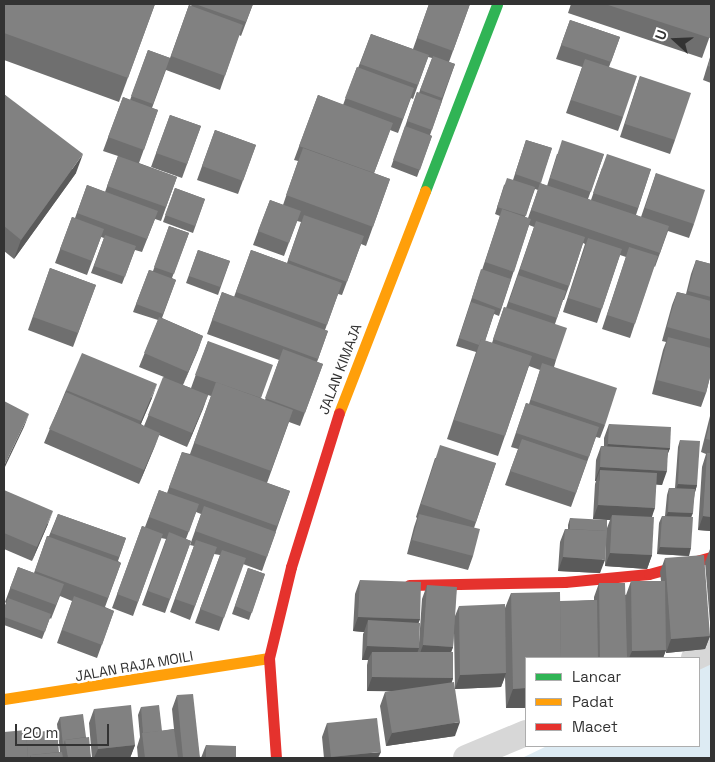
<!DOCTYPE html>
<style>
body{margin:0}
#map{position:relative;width:715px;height:762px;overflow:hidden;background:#fff;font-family:"Space Grotesk",sans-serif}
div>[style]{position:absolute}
.water>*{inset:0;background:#ddebf3}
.street>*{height:26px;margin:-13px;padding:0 13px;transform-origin:13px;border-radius:13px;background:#d7d7d7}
.fast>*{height:11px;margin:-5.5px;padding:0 5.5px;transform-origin:5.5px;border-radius:5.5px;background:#30b455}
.slow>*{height:11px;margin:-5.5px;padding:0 5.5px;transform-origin:5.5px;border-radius:5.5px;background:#ff9f0a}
.jam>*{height:11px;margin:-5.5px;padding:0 5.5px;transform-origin:5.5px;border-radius:5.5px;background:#e5322d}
.wall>*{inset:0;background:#6f6f6f}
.shaded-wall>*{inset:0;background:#5a5a5a}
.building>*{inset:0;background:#818181}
span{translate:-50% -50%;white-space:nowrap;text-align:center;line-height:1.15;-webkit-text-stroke:5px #fff;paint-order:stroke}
.street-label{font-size:14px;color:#333}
.frame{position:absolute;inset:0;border:5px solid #333;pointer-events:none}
.legend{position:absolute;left:525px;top:657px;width:175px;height:90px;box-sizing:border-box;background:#fff;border:1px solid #adadad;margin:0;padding:6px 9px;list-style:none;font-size:15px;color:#333}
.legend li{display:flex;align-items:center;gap:10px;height:25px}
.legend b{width:25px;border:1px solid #adadad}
.north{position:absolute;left:650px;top:15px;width:50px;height:50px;-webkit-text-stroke:4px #fff;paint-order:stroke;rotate:290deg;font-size:14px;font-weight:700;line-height:20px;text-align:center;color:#333}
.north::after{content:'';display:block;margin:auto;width:18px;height:22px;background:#333;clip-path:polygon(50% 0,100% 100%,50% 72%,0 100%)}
.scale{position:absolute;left:15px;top:724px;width:94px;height:22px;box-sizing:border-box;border:2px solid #333;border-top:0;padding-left:6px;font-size:15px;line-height:18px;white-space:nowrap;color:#333;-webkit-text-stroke:4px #fff;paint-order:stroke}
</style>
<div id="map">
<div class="water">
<div style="clip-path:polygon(711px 664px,711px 758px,522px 758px,547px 746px,699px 746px,699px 669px)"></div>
</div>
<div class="street">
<div style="left:694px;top:658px;width:19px;rotate:-25deg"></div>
<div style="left:466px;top:758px;width:65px;rotate:-22.6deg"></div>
</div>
<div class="fast">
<div style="left:425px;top:191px;width:200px;rotate:-68.9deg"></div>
</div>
<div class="slow">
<div style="left:339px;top:413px;width:238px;rotate:-68.8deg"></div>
<div style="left:4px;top:699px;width:268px;rotate:-8.8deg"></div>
</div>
<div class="jam">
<div style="left:409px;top:585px;width:156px;rotate:-1.1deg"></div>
<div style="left:565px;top:582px;width:84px;rotate:-5.4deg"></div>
<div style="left:649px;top:574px;width:64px;rotate:-15.3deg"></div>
<div style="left:276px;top:758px;width:100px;rotate:-94deg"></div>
<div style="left:269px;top:658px;width:94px;rotate:-76.4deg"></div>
<div style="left:291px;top:567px;width:161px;rotate:-72.7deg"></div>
</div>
<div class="wall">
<div style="clip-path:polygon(4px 4px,155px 4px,119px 102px,4px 60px)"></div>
<div style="clip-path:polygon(192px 4px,253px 4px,241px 36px,239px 35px,220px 90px,166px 70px,152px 108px,158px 110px,139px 163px,177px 177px,161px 221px,155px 219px,142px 252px,135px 250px,122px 284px,91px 273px,104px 238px,101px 237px,87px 275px,55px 263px,72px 217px,75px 218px,87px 185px,105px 192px,118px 156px,103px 151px,123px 97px,130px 100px,148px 50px,170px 58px,189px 5px,191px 6px)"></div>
<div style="clip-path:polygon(429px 4px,470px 4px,449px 62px,455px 64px,430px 135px,432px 136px,417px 177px,391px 167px,417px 92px,419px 93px,432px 58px,428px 57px,413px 99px,411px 98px,398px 133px,390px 130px,374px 173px,390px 179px,366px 246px,361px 244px,342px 295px,338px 294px,325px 330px,328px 331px,317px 362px,323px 364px,300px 426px,289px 422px,267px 483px,290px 491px,262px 571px,243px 564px,219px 631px,195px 623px,220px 555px,214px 554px,190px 620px,170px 612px,194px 546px,190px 545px,201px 514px,196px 512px,186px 539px,191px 541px,165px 613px,142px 605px,166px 539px,161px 538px,133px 616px,112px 608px,142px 526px,145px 527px,159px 490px,167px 493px,182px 452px,190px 454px,211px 396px,199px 392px,208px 395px,187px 447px,159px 435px,139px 484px,44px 443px,66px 390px,152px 398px,141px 424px,144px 426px,164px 377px,139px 367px,158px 320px,133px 312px,149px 270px,153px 271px,169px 226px,189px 233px,172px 278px,176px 280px,162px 318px,203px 336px,183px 385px,191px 388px,208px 341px,261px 398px,265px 400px,279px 360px,207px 334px,222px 292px,234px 297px,251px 250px,287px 263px,301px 222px,297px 221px,284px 256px,253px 245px,270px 200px,283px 205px,298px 161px,294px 160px,318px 95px,343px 105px,357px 67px,358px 68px,371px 34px,413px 49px)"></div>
<div style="clip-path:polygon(571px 4px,711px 4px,711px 33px,702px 58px,568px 13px)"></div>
<div style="clip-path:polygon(570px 20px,620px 37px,609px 67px,623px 117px,618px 131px,566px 113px,582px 67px,556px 59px)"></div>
<div style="clip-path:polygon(711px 54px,711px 83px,703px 80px)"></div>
<div style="clip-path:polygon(640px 76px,675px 140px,670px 154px,620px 137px)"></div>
<div style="clip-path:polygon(4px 94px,76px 173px,14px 259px,4px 251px)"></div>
<div style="clip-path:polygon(170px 115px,201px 126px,182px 178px,151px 167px)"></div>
<div style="clip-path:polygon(215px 130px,256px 145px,238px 194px,197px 180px)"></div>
<div style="clip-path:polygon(evenodd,526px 140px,552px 148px,540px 183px,547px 186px,557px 154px,604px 154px,588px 199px,591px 200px,602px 168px,651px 169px,636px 215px,641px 217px,656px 173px,694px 224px,689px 238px,668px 231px,655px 267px,654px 266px,630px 338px,602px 329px,626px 257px,620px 255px,597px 323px,563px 312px,585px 244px,583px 243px,569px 286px,564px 300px,563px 300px,555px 324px,556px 360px,554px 367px,605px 425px,600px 438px,596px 437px,571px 507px,505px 485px,518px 449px,511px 447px,526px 403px,529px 404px,540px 370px,529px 366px,498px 456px,447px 439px,476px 352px,456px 346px,479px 276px,482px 270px,500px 216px,495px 214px,504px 185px,513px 180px,526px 140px,535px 189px,538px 190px,528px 218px,525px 217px,535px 189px,526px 140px,529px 225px,534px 227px,506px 308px,504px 307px,492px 343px,485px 341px,494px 314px,499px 316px,529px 225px)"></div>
<div style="clip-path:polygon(175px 188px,205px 199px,193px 233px,163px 222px)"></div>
<div style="clip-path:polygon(198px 250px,230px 261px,218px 295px,186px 283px)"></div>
<div style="clip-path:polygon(696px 260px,711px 264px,711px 373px,706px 393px,701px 407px,652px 394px,663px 350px,666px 342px,662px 341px,672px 305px,677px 292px,686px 294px,691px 274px)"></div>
<div style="clip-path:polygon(50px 268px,96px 285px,73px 347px,28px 330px)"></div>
<div style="clip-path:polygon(711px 412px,711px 531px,698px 530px,702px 467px,706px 454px,701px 452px)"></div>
<div style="clip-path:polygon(609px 424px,670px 448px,668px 453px,662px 485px,656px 484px,652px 517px,652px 555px,647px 569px,605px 566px,606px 534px,600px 573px,558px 571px,560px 542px,565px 529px,568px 529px,568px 525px,570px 518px,607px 528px,610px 520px,593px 519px,595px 484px,596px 481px,595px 481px,596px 460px,601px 446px,604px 446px,604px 438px)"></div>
<div style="clip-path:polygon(680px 440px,697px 485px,695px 492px,691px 517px,689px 556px,657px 554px,659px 523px,662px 516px,665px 516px,667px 495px,669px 488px,675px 488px,678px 447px)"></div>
<div style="clip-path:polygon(435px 458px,496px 463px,474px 528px,473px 556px,468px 570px,407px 554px,414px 527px,417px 518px,416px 517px)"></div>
<div style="clip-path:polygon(4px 490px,48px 524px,32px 561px,4px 549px)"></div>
<div style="clip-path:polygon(58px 514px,126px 538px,118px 561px,121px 563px,105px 607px,114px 611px,97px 658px,57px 643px,72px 601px,60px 596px,51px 619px,50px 618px,42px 639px,4px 625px,4px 609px,6px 603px,5px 602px,18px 567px,34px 573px,47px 536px,49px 536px)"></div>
<div style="clip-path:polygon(710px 549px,711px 549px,711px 635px,705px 562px)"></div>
<div style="clip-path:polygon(665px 558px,710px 636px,705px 649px,666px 653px,665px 642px,666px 650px,663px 658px,627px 658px,627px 657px,626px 658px,526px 658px,526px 708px,506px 708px,505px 677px,501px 687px,455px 689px,454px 632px,453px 647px,451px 652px,453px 678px,452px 682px,455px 736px,386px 746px,380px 706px,385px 692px,393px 691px,367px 691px,367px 665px,368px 660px,362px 660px,363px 634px,364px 632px,353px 631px,355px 594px,360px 580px,420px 619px,418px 623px,419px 643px,422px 599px,427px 585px,455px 616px,459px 606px,505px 608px,511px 593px,560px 602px,594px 600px,594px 597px,599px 583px,626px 595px,631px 581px,661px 581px,660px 572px)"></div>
<div style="clip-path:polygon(248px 568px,265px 574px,249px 620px,232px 614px)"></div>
<div style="clip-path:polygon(177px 695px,200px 758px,138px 758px,137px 747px,140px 737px,138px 715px,141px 707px,162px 731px,174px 729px,172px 709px)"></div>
<div style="clip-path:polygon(94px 709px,135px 745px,130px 758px,92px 758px,89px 723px)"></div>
<div style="clip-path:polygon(60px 717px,86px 737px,91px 758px,4px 758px,26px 734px,59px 752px,60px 752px,57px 724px)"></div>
<div style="clip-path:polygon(327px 723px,378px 758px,324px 758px,322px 737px)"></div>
<div style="clip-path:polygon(206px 745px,236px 758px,201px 758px)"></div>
</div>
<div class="shaded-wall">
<div style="clip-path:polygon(83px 154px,76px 173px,14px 259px,21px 240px)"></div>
<div style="clip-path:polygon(203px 336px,198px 350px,183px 385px,188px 372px)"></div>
<div style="clip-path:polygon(157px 384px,152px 398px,136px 435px,141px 421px)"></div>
<div style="clip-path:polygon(208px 395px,203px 409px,187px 447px,192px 433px)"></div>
<div style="clip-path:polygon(29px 414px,24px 427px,4px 469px,4px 466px)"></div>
<div style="clip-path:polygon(160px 433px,155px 446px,139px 484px,144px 470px)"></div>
<div style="clip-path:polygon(608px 444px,670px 448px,665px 461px,603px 458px)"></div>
<div style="clip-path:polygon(600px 467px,667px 471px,662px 485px,599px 481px,600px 470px,596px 481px,595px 481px)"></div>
<div style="clip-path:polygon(678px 484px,697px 485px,695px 492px,675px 492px)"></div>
<div style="clip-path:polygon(598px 505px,655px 508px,650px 522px,612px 515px,610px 520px,593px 519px)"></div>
<div style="clip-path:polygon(53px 511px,48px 524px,32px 561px,37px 547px)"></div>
<div style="clip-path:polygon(668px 512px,693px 513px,690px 520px,665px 519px)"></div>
<div style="clip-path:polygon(703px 516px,711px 517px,711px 531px,698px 530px)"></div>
<div style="clip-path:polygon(660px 547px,691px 548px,689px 556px,657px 554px)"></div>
<div style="clip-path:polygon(610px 553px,652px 555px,647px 569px,605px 566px)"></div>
<div style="clip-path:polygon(563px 557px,605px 560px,600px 573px,558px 571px)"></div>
<div style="clip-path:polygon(358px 617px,420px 619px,415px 633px,368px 620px,364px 632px,353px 631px)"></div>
<div style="clip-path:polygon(710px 636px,705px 649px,666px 653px,671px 639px)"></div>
<div style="clip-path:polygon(423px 645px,453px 647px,448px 661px,418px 659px)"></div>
<div style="clip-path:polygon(367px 646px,419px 648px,414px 662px,372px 652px,368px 660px,362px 660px)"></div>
<div style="clip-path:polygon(666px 650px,663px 658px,629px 658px,632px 651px)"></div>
<div style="clip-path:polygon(600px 657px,627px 657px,626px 658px,600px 658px)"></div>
<div style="clip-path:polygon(506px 673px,501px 687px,455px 689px,460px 675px)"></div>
<div style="clip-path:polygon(372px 677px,453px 678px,448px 692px,367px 691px)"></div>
<div style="clip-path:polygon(526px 688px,526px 708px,506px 708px,513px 689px)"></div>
<div style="clip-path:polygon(460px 722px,455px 736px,386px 746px,392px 733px)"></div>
<div style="clip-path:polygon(135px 745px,130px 758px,94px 758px,98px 749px)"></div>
<div style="clip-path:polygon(381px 752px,378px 758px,330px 758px,331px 757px)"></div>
</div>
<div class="building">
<div style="clip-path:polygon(4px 4px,155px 4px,128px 78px,4px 33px)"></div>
<div style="clip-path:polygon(195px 4px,253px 4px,246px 22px)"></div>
<div style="clip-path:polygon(429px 4px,470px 4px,453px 51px,417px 38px)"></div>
<div style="clip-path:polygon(605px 4px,711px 4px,711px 33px,710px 38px)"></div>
<div style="clip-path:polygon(189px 5px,243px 25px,225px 76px,171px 56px)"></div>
<div style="clip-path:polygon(570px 20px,620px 37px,611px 62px,561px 45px)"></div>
<div style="clip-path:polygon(371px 34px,429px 55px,418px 85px,360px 64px)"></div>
<div style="clip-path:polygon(148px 50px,170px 58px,153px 104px,131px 96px)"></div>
<div style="clip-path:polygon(711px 55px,711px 67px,708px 66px)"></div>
<div style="clip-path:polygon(433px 56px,455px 64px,442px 98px,420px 90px)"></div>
<div style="clip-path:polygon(585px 59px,637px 76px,623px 117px,571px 100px)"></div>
<div style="clip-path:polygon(357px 67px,414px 88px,403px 119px,345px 98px)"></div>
<div style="clip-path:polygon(640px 76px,691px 93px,675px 140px,625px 124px)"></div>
<div style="clip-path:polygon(417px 92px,442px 101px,432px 130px,407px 121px)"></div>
<div style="clip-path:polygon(4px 94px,83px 154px,21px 240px,4px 226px)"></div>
<div style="clip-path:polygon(318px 95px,393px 123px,374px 173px,299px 146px)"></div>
<div style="clip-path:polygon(123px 97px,158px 110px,144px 150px,108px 137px)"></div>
<div style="clip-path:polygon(170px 115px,201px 126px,187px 164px,156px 153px)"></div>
<div style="clip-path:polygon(405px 126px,432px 136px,420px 170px,393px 160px)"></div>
<div style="clip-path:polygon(215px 130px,256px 145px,243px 181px,202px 166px)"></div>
<div style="clip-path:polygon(526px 140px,552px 148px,541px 183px,515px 174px)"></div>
<div style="clip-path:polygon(562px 140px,604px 154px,591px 192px,550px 178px)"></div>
<div style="clip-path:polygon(303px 148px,390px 179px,373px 227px,286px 195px)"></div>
<div style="clip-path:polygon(607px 154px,651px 169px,638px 208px,593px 193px)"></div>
<div style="clip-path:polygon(118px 156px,177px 177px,166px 207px,107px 186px)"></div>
<div style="clip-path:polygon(656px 173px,705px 190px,694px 224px,645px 208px)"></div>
<div style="clip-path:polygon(507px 178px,535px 187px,526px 216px,497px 207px)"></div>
<div style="clip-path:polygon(540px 183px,669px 226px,660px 253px,531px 210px)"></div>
<div style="clip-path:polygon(87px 185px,158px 211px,147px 239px,77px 213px)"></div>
<div style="clip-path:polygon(175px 188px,205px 199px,195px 226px,165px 215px)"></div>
<div style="clip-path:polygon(270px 200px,301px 211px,289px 243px,258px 231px)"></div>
<div style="clip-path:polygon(502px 209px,531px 219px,514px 272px,485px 262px)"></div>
<div style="clip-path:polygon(304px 215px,364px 236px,347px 282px,288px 260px)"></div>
<div style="clip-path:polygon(72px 217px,104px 229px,92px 261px,60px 249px)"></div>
<div style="clip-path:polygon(536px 221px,585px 237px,569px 286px,520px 269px)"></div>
<div style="clip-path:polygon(169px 226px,189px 233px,174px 274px,154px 267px)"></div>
<div style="clip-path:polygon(105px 235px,136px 246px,125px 277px,94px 266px)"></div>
<div style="clip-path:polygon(588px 238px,622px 249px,602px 309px,568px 298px)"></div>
<div style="clip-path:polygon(629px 247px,658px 256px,635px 324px,607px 315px)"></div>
<div style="clip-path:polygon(198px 250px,230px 261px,220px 287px,189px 276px)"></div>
<div style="clip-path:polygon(251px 250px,342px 283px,327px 325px,236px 292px)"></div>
<div style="clip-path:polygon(696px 260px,711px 264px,711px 297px,688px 291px)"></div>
<div style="clip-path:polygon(50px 268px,96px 285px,78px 333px,33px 317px)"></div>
<div style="clip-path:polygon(481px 269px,511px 279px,501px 309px,472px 298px)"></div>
<div style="clip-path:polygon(149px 270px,176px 280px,163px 314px,136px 304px)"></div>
<div style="clip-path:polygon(518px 275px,566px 291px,557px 318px,509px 302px)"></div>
<div style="clip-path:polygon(222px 292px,328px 331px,318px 359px,212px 320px)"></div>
<div style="clip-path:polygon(677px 292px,711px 301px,711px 339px,667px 327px)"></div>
<div style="clip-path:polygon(471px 302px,495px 310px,485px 341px,481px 339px,479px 345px,459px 338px)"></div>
<div style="clip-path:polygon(504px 307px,567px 328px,556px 360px,493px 339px)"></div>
<div style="clip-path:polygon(159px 317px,203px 336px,188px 372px,144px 353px)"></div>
<div style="clip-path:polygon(668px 337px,711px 348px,711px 373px,706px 393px,657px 380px)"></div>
<div style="clip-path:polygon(481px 339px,532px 356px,505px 436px,454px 420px)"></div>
<div style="clip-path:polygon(208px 341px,273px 365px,261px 398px,195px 375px)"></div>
<div style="clip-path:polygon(283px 349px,323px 364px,305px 413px,265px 398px)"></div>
<div style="clip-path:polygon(82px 353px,157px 384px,141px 421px,66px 390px)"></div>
<div style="clip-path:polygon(542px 363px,617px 388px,605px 425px,531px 400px)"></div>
<div style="clip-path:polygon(163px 377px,208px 395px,192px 433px,148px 415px)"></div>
<div style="clip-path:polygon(216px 382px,293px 410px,271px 471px,194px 443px)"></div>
<div style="clip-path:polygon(66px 392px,160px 433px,144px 470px,49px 429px)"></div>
<div style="clip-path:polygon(4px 401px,29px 414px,4px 466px)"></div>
<div style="clip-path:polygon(526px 403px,599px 427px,589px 457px,516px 433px)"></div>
<div style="clip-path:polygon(711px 418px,711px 440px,706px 439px)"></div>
<div style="clip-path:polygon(609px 424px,671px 427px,670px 448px,608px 444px)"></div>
<div style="clip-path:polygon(522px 439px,587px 461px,576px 493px,510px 471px)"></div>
<div style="clip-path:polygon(680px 440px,700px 441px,697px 485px,678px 484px)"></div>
<div style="clip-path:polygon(440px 445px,496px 463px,476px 522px,421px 504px)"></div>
<div style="clip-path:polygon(601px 446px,668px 450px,667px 471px,600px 467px)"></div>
<div style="clip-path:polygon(182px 452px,290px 491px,277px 526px,169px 487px)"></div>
<div style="clip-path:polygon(707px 453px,711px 453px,711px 517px,703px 516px)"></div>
<div style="clip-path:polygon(600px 470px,657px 473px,655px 508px,598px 505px)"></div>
<div style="clip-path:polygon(669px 488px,695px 489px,693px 513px,668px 512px)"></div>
<div style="clip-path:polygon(4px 490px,53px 511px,37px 547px,4px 533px)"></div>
<div style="clip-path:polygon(159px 490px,199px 504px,189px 532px,149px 517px)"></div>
<div style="clip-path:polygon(204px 506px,276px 532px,267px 557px,195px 531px)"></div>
<div style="clip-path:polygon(58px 514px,126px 538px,119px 557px,51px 533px)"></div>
<div style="clip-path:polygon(419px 514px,480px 529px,473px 556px,412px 540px)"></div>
<div style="clip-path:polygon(612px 515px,654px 517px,652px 555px,610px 553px)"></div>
<div style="clip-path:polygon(662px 516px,693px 517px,691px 548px,660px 547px)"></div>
<div style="clip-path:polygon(570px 518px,607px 520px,607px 533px,607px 531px,570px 529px)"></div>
<div style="clip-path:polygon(142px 526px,163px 534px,138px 602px,117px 594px)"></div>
<div style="clip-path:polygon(565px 529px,607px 531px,605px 560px,563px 557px)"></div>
<div style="clip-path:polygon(169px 532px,191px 541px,170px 599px,148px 591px)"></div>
<div style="clip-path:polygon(47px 536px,121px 563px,108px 598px,35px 571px)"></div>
<div style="clip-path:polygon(196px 540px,217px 547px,195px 606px,175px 599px)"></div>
<div style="clip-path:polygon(710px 549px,711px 549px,711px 568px)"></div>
<div style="clip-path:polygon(222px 550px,246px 558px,224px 618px,200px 609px)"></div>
<div style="clip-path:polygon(704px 555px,710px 636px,671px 639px,665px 558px)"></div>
<div style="clip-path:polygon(18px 567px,64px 584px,56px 605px,10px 588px)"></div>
<div style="clip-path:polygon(248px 568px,265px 574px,252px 613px,235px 606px)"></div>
<div style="clip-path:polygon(360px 580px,421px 582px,420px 619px,358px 617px)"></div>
<div style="clip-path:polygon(631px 581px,665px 581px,666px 650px,632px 651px)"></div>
<div style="clip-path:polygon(599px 583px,625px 583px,627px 657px,600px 657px)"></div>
<div style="clip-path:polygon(427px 585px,457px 587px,453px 647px,423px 645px)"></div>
<div style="clip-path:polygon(560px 592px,561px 658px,526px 658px,526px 688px,513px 689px,511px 593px)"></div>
<div style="clip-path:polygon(74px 596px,114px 611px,102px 645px,62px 630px)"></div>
<div style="clip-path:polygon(8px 598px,51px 614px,45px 632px,4px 617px,4px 609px)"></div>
<div style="clip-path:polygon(597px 600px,598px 658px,561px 658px,560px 601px)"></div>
<div style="clip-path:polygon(505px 604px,506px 673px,460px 675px,459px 606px)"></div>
<div style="clip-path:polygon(368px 620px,420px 623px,419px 648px,367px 646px)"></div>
<div style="clip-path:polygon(372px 652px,453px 652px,453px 678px,372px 677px)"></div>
<div style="clip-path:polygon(454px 682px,460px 722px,392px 733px,385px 692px)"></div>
<div style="clip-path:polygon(193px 694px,200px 758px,183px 758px,177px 695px)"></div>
<div style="clip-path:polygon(131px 705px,135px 745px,98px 749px,94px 709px)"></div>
<div style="clip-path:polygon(159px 705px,162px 731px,143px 733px,141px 707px)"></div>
<div style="clip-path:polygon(83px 714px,86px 737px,65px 740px,63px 746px,60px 717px)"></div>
<div style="clip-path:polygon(377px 718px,381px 752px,331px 757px,327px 723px)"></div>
<div style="clip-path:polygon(174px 729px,178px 758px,145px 758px,142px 733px)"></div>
<div style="clip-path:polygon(26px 730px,28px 758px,4px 758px,4px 732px)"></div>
<div style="clip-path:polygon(57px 730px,59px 752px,31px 755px,30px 758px,28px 758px,26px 733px)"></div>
<div style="clip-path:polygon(89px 737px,91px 758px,68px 758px,65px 740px)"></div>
<div style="clip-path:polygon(206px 745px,236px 746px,236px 758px,206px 758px)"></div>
<div style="clip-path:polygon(62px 752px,63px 758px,31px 758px,31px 755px)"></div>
</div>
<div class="street-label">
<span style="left:340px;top:369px;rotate:-69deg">JALAN KIMAJA</span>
<span style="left:134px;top:666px;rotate:-10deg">JALAN RAJA MOILI</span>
</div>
<div class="frame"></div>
<ul class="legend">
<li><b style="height:6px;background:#30b455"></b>Lancar</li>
<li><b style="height:6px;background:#ff9f0a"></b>Padat</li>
<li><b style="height:6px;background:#e5322d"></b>Macet</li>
</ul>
<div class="north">U</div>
<div class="scale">20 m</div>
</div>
